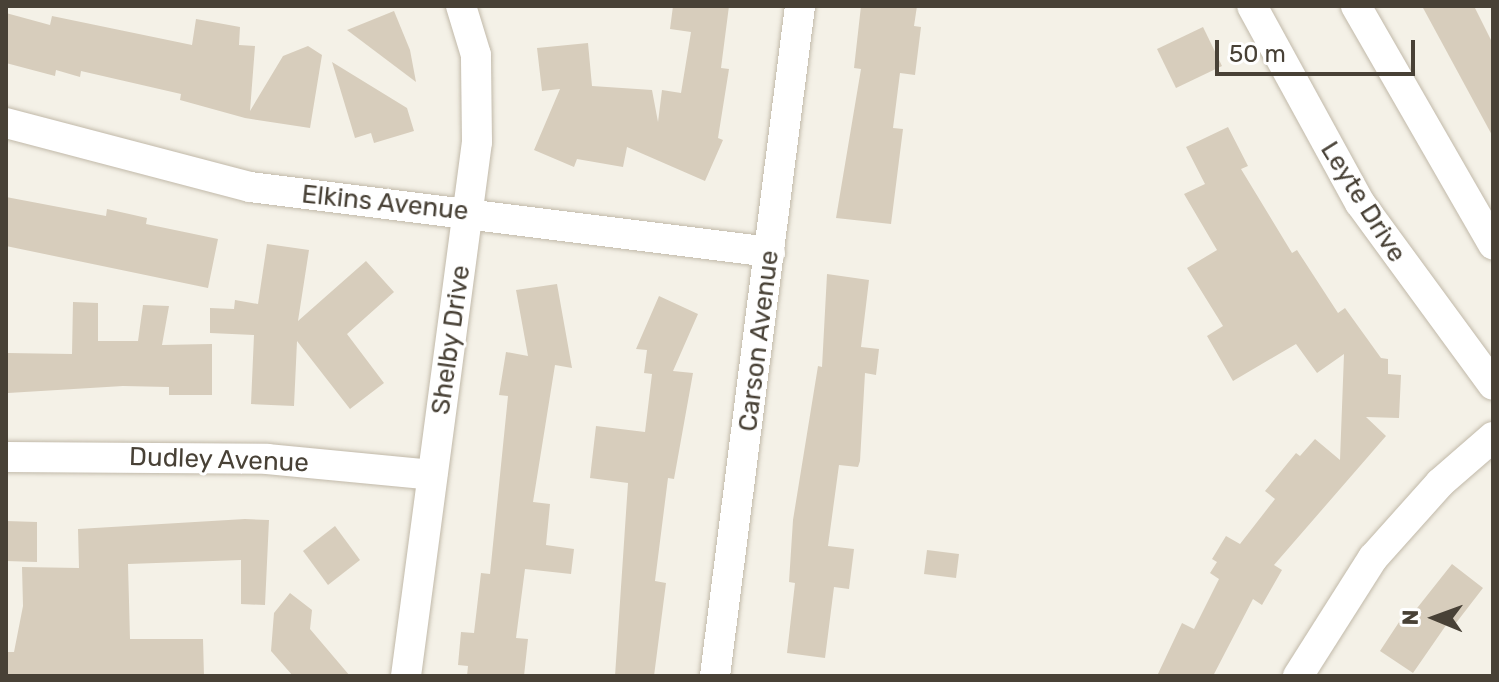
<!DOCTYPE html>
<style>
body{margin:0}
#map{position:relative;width:1499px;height:682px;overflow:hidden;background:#f4f1e7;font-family:Rubik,sans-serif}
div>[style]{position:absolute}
.building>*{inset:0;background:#d7cdbc}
.roads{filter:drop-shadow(0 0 2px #c1b9a9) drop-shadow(0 0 2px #c1b9a9)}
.minor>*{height:30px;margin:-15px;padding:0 15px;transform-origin:15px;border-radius:15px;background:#fff}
span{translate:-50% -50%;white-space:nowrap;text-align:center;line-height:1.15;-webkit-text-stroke:6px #fff;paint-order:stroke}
.street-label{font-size:26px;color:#484136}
.frame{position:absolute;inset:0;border:8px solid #484136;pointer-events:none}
.north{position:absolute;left:1395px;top:578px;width:80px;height:80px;-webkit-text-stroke:6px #fff;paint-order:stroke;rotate:271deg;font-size:22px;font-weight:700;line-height:32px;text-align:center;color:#484136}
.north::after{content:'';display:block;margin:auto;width:28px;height:36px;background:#484136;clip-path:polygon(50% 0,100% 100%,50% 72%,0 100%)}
.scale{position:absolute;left:1215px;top:40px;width:200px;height:36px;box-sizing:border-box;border:4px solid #484136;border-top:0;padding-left:10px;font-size:24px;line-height:28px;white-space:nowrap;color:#484136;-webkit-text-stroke:6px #fff;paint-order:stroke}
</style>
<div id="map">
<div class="building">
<div style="clip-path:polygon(673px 6px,729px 6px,721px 68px,729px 69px,718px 138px,723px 140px,705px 181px,627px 147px,623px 167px,577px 159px,574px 167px,534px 150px,560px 89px,542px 91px,537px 48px,588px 43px,592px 86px,652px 90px,658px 122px,662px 90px,681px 93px,691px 32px,670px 29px)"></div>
<div style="clip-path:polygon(861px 6px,917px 6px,914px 26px,921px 27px,915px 75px,900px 73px,893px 128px,903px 129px,891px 224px,836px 218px,861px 69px,854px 68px)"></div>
<div style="clip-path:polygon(1422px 6px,1474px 6px,1493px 44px,1493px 137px)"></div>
<div style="clip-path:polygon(394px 11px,410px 50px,416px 82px,347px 30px)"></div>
<div style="clip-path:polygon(6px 13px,50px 25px,52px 16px,192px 45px,196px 19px,240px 27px,239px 45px,255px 46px,250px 111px,283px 56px,308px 46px,322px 55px,310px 128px,245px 118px,180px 100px,181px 94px,81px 71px,80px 77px,56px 70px,55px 76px,6px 63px)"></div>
<div style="clip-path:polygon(1203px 27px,1222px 66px,1176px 88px,1157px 49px)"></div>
<div style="clip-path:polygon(332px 62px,407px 108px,414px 131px,374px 143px,371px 133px,355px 138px)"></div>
<div style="clip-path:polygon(1228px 127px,1248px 166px,1241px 169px,1292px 253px,1297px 250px,1338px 313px,1345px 308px,1381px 358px,1388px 359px,1388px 374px,1401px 375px,1399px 418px,1366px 417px,1386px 436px,1274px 565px,1282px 570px,1262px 605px,1253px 599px,1213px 676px,1157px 676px,1182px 623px,1194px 629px,1219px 579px,1210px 573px,1217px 562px,1212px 559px,1226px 536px,1240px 544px,1275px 499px,1265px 491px,1296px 453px,1300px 456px,1315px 439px,1340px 460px,1344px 354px,1317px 373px,1296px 344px,1233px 381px,1207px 336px,1223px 326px,1187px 268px,1217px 250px,1184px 194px,1205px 184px,1186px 147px)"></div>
<div style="clip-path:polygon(6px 197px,106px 216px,107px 209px,147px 218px,146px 224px,218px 239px,208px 288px,6px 246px)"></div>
<div style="clip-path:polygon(267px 244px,309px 250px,298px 321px,366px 261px,394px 292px,347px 334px,384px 383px,350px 409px,297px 341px,294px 406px,251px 404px,254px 335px,210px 333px,210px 308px,234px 309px,235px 300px,258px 304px)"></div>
<div style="clip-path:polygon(827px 274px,869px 280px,861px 347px,879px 349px,876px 375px,865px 373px,860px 461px,858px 467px,839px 465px,828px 546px,854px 549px,849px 589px,834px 587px,825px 658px,787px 653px,795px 583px,789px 582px,793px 520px,818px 366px,822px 367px)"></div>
<div style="clip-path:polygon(557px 284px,572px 368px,555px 365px,533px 502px,550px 504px,546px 545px,574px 549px,571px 574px,525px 569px,516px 638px,528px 639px,524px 676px,467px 676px,468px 666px,458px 665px,461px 632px,474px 633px,481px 573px,490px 574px,508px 396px,499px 395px,506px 352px,528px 356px,516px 290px)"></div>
<div style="clip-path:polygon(659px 296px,698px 314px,673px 371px,693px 373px,674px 479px,668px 478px,655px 581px,666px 583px,654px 676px,615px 676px,628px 483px,590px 478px,596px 426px,645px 432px,652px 374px,644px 373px,647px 350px,636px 349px)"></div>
<div style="clip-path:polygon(73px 302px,98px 303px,98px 341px,138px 341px,143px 305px,169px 306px,162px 345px,212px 344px,212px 395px,169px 395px,169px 387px,123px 386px,8px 393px,8px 353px,72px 354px)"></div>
<div style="clip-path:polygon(245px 519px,269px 520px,265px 605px,241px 604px,241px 560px,128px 564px,130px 639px,203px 639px,204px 676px,6px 676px,6px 652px,14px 652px,23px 606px,22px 567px,79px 568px,78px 529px)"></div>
<div style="clip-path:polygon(6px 521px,37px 522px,37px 562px,6px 561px)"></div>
<div style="clip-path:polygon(335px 526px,360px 560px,328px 585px,303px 551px)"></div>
<div style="clip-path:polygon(927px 550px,959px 554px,956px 578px,924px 574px)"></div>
<div style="clip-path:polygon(1452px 564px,1483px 588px,1456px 623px,1451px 618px,1413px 673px,1380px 651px,1405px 613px,1410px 617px)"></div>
<div style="clip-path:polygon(290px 593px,312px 610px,310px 629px,350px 676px,293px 676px,271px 651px,274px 613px)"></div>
</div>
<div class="roads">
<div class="minor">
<div style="left:1252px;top:6px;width:225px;rotate:61.3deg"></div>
<div style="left:1360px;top:203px;width:225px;rotate:53.8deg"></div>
<div style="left:1356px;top:6px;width:275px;rotate:60.1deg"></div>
<div style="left:6px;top:123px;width:252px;rotate:14.7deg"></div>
<div style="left:250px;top:187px;width:524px;rotate:7.13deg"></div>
<div style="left:6px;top:457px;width:261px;rotate:0.4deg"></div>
<div style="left:267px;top:459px;width:166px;rotate:5.5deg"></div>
<div style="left:406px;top:676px;width:539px;rotate:-82.43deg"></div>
<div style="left:477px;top:142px;width:87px;rotate:-90.7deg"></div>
<div style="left:476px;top:55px;width:51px;rotate:-107deg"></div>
<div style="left:715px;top:676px;width:675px;rotate:-82.77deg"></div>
<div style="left:1298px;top:676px;width:140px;rotate:-57.6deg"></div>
<div style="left:1373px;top:558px;width:101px;rotate:-48.2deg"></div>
<div style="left:1440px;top:483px;width:70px;rotate:-41deg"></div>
</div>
</div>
<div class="street-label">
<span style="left:1363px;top:202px;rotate:58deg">Leyte Drive</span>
<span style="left:385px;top:203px;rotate:6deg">Elkins Avenue</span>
<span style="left:451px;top:340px;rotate:-82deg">Shelby Drive</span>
<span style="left:759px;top:341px;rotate:-83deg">Carson Avenue</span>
<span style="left:219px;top:460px;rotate:2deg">Dudley Avenue</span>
</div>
<div class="frame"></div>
<div class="north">N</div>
<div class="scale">50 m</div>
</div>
